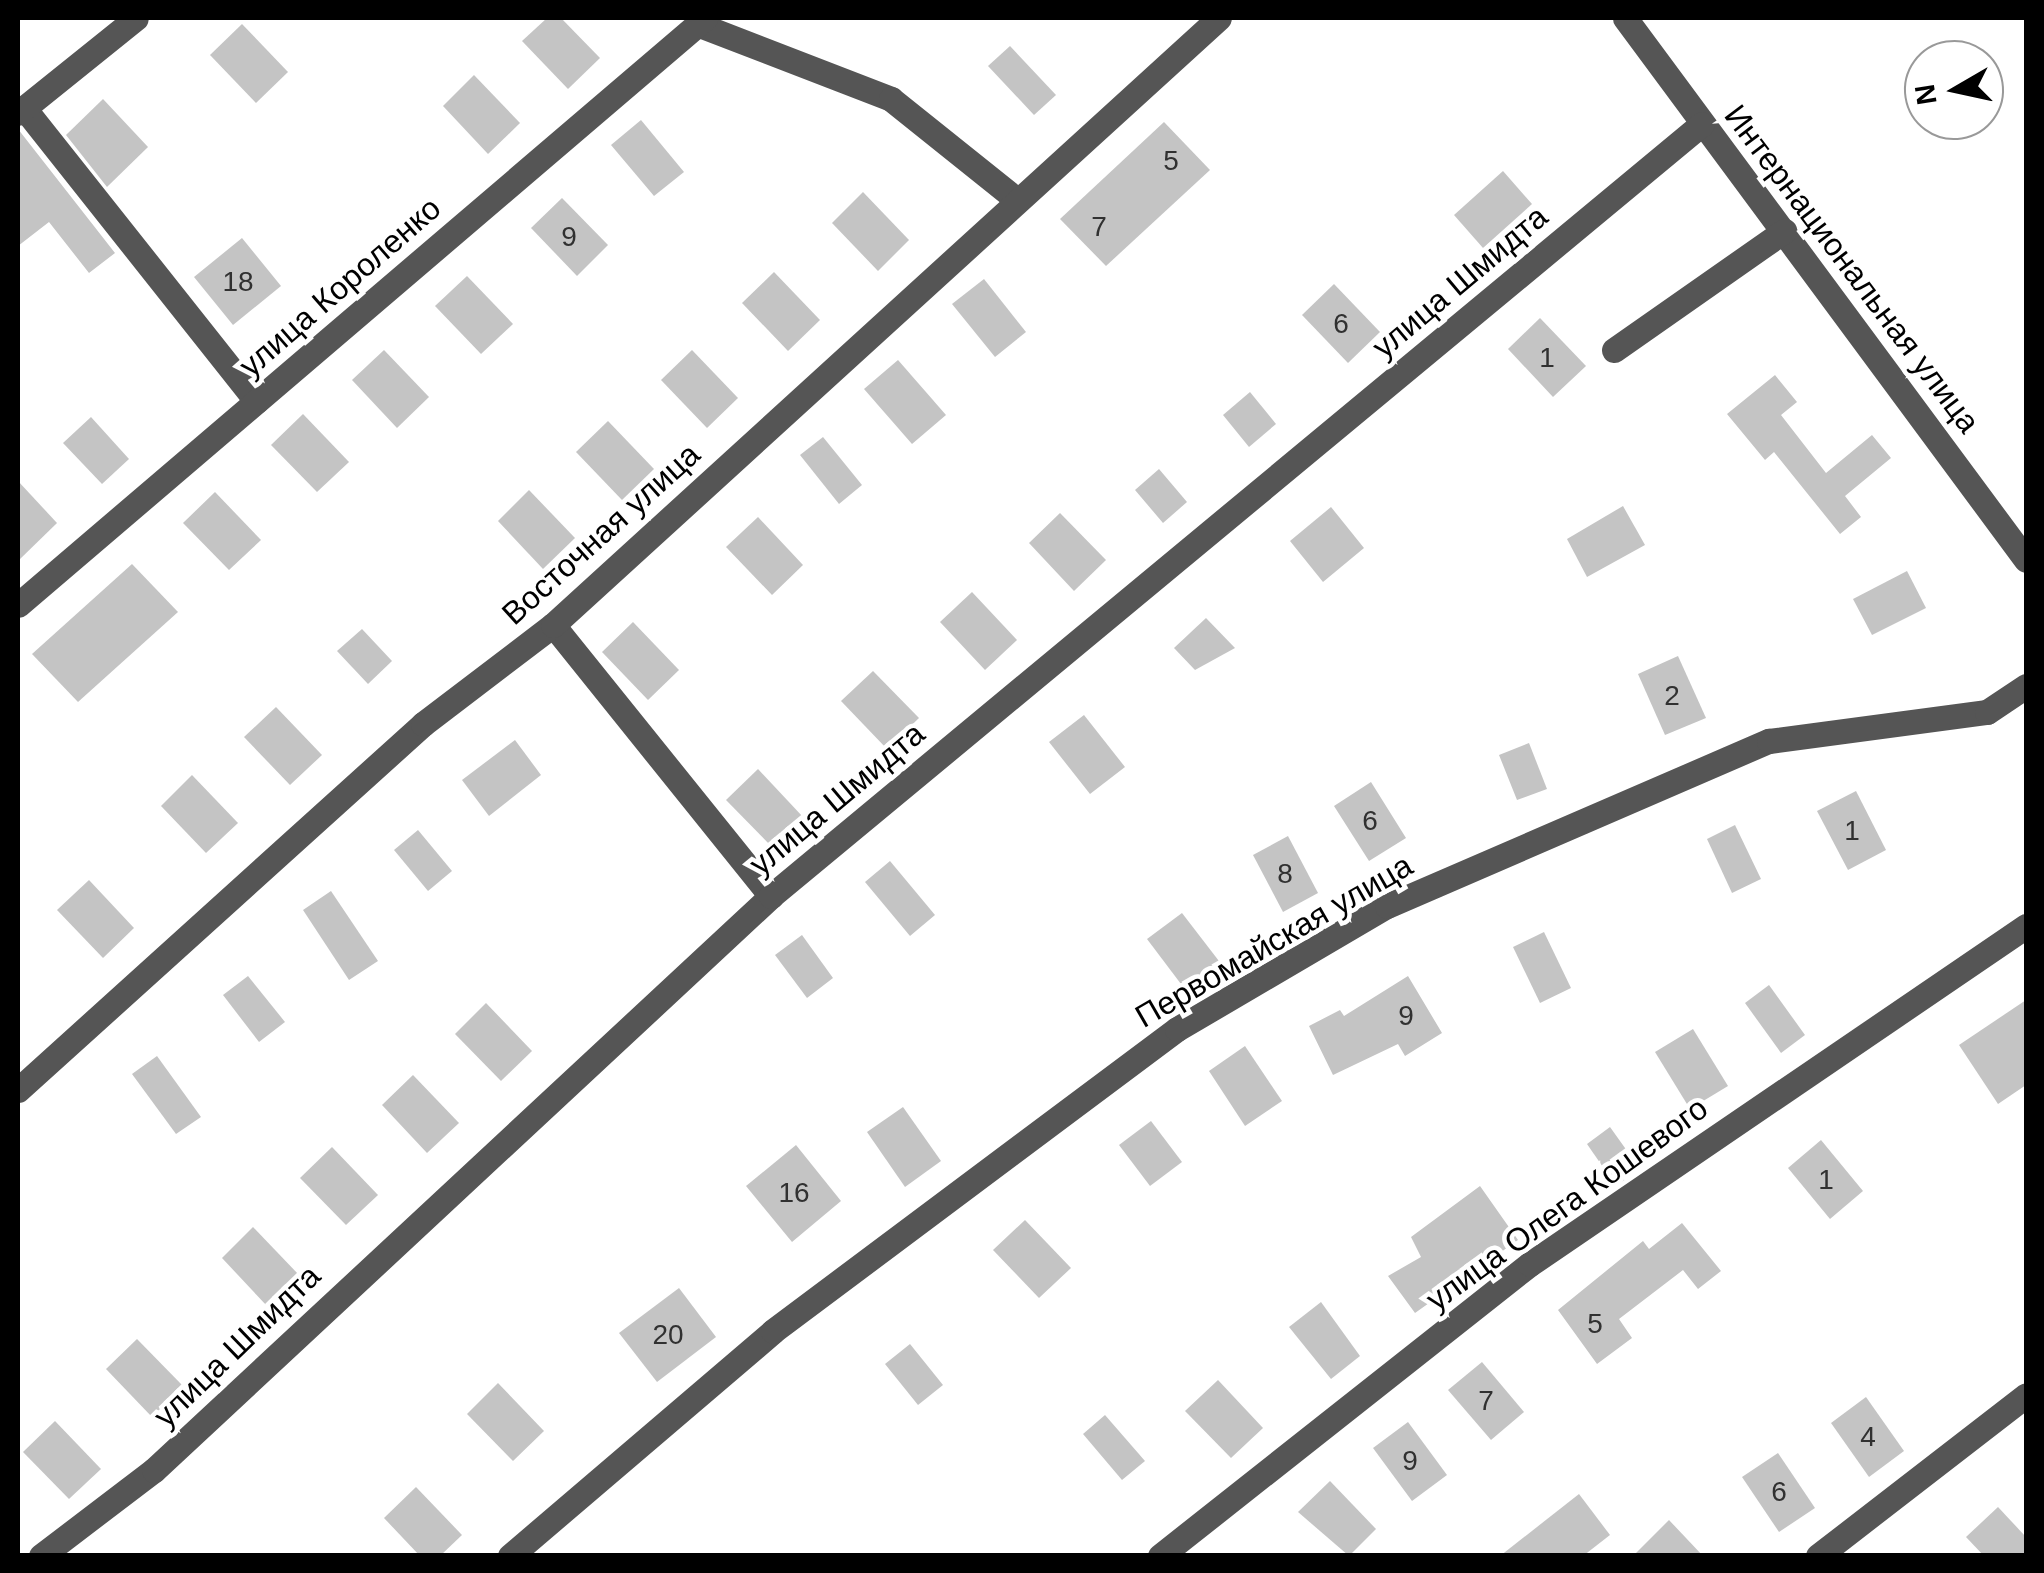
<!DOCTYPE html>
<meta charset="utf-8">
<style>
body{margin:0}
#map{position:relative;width:2044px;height:1573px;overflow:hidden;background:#fff;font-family:Arial,sans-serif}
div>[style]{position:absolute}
.building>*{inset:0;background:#c4c4c4}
.minor>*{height:25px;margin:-12.5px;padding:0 12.5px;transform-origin:12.5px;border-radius:12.5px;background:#555}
span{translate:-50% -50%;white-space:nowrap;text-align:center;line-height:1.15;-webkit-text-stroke:9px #fff;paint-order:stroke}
.number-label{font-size:28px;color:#313131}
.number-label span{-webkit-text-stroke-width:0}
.street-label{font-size:32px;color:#000}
.frame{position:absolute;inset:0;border:20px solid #000;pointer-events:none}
.north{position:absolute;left:1904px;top:40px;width:100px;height:100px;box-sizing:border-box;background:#fff;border:2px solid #999;border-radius:50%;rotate:261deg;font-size:28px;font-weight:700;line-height:40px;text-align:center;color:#000}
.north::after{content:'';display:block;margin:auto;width:35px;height:45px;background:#000;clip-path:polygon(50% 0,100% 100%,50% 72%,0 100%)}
</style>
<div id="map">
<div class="building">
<div style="clip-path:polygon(547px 18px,561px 18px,600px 58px,568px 89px,522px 41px)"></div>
<div style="clip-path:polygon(242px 24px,288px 72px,256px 103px,210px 55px)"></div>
<div style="clip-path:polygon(1010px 46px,1056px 95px,1034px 115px,988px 66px)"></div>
<div style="clip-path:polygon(474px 75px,520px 123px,488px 154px,443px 106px)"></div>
<div style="clip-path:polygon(103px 99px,148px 147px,107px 187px,66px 135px)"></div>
<div style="clip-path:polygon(641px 120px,684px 172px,654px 196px,611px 145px)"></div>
<div style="clip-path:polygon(1164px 122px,1210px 170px,1106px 266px,1060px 219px)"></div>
<div style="clip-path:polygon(18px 129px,115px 253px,89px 273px,49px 222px,18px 246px)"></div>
<div style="clip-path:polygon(1503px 171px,1532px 204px,1483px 248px,1454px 215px)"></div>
<div style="clip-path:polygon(863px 192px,909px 240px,878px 271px,832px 223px)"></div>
<div style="clip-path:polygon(562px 198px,608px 245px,577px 276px,531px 228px)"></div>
<div style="clip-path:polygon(242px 238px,281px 286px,233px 325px,194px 277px)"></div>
<div style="clip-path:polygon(774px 272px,820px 320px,788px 351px,742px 303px)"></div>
<div style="clip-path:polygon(467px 276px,513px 324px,481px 354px,435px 306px)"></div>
<div style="clip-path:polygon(984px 279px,1026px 332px,995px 357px,952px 304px)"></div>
<div style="clip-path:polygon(1334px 284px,1380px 332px,1348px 363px,1302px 315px)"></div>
<div style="clip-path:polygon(1540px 318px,1586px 366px,1553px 397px,1508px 349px)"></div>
<div style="clip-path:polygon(384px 350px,429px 397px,397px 428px,352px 380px)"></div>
<div style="clip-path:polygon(692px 350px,738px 398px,707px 428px,661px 380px)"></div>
<div style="clip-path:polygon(898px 360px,946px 415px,912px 444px,864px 389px)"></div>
<div style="clip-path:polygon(1775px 375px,1797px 402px,1781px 415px,1826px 473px,1872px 435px,1891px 458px,1845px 496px,1861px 517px,1840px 534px,1774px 452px,1765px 460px,1727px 414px)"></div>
<div style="clip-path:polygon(1250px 392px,1276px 424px,1249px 447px,1223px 415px)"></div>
<div style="clip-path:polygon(303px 414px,349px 462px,317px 492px,271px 445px)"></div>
<div style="clip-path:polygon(91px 417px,129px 459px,102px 484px,63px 443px)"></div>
<div style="clip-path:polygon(608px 421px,654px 469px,622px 500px,576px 452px)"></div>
<div style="clip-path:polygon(823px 437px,862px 485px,839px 504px,800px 455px)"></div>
<div style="clip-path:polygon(1159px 469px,1187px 502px,1163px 523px,1135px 490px)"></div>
<div style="clip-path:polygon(18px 481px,57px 523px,18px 561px)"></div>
<div style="clip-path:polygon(529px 490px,575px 538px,543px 569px,498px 521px)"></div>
<div style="clip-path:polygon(215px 492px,261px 540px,229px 570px,183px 523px)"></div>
<div style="clip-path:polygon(1623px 506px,1645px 545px,1587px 577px,1567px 539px)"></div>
<div style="clip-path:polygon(1331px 507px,1364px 548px,1323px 582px,1290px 541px)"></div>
<div style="clip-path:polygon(1060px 513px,1106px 560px,1074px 591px,1029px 543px)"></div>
<div style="clip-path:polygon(758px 517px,803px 565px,772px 595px,726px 547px)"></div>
<div style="clip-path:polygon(132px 564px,178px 612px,78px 702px,32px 654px)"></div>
<div style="clip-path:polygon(1907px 571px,1926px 608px,1872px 635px,1853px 599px)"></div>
<div style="clip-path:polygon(972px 592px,1017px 640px,985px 670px,940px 622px)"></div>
<div style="clip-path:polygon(1206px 618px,1235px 648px,1195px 670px,1174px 648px)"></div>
<div style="clip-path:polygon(633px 622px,679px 670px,648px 700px,602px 652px)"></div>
<div style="clip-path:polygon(362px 629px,392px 661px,368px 684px,337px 651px)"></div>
<div style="clip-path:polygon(1678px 656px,1706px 718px,1665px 735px,1638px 674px)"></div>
<div style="clip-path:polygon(873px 671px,919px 718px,887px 749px,841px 701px)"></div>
<div style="clip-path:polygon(276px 707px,322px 755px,290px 785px,244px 737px)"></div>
<div style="clip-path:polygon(1084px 715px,1125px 767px,1090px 794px,1049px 742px)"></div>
<div style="clip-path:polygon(515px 740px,541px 775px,489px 816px,462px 780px)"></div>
<div style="clip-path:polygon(1529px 743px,1547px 789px,1517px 800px,1499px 755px)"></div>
<div style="clip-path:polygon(758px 769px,803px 817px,772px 847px,726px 800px)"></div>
<div style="clip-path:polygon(192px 775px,238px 823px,206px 853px,161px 806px)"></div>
<div style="clip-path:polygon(1371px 782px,1406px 838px,1369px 861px,1334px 806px)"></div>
<div style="clip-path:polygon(1856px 791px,1886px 850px,1848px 870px,1817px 811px)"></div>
<div style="clip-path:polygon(1735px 825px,1761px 879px,1732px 893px,1707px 839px)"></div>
<div style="clip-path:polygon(418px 830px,452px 871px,428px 891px,394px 850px)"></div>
<div style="clip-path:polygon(1288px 836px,1318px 893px,1283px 912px,1253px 855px)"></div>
<div style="clip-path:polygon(890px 861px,935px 915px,910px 936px,865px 882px)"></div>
<div style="clip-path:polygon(89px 880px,134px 928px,103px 958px,57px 910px)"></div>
<div style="clip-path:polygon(331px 891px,378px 961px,349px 980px,303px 910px)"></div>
<div style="clip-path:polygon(1182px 913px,1222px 965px,1187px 992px,1147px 939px)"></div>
<div style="clip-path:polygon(1544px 932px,1571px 988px,1540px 1003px,1513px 947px)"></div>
<div style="clip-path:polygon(802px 935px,833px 978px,807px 998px,775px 955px)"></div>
<div style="clip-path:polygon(248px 976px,285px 1022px,259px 1042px,223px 995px)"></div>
<div style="clip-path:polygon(1408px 976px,1442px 1033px,1405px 1056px,1398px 1044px,1333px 1075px,1309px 1026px,1340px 1010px,1344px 1016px)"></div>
<div style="clip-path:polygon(1769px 985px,1805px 1035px,1781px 1053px,1745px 1003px)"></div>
<div style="clip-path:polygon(2026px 1000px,2026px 1085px,1998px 1104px,1959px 1045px)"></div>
<div style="clip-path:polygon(486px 1003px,532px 1051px,501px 1081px,455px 1034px)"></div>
<div style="clip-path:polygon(1693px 1029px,1728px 1086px,1690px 1109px,1655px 1052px)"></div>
<div style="clip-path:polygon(1245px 1046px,1282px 1101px,1245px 1126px,1209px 1071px)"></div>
<div style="clip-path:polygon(157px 1056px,201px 1117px,176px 1134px,132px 1074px)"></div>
<div style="clip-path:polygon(413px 1075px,459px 1123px,427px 1153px,382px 1105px)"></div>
<div style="clip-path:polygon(903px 1107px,941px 1161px,905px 1187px,867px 1132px)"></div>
<div style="clip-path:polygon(1151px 1121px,1182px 1162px,1150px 1186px,1119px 1145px)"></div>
<div style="clip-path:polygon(1610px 1127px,1640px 1169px,1616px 1186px,1587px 1144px)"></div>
<div style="clip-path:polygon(1821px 1140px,1863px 1191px,1830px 1219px,1788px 1168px)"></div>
<div style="clip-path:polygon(796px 1145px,841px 1201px,792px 1242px,746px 1186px)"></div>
<div style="clip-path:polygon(332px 1147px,378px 1195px,346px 1225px,300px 1178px)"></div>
<div style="clip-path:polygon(1480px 1186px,1518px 1240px,1415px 1313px,1388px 1276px,1421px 1257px,1411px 1237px)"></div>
<div style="clip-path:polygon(1025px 1220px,1071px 1268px,1039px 1298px,993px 1250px)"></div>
<div style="clip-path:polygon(1682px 1223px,1721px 1271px,1698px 1289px,1683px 1270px,1619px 1319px,1632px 1338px,1597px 1364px,1558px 1310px,1643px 1241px,1649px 1249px)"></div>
<div style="clip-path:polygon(253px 1227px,299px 1275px,267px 1306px,222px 1258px)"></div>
<div style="clip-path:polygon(679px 1288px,716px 1337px,657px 1382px,619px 1333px)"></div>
<div style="clip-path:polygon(1321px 1302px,1360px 1356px,1331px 1379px,1289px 1327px)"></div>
<div style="clip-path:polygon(137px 1339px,183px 1386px,152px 1417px,106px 1369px)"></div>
<div style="clip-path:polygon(910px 1344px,943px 1385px,918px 1405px,885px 1364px)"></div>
<div style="clip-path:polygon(1482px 1362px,1524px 1412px,1491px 1440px,1448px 1390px)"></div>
<div style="clip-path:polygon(1218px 1380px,1263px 1428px,1231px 1458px,1185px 1411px)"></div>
<div style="clip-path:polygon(498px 1383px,544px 1431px,513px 1461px,467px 1414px)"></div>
<div style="clip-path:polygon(1866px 1397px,1904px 1451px,1869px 1477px,1831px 1423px)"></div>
<div style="clip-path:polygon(1105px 1415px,1145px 1461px,1122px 1480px,1083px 1434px)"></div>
<div style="clip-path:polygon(55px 1421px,101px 1469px,69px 1499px,23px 1452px)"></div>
<div style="clip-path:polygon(1408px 1422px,1447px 1475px,1412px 1501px,1373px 1448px)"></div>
<div style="clip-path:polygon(1778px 1453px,1815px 1508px,1779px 1532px,1742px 1477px)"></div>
<div style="clip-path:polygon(1330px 1481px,1376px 1529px,1349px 1556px,1298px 1512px)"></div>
<div style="clip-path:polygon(416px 1487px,462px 1535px,440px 1556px,420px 1556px,384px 1518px)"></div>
<div style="clip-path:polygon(1579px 1494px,1610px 1535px,1583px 1556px,1500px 1556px)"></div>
<div style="clip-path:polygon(1998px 1507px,2026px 1537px,2026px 1556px,1984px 1556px,1966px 1537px)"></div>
<div style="clip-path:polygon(1669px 1520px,1703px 1556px,1633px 1556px)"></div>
</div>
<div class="minor">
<div style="left:1625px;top:18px;width:674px;rotate:53.5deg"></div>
<div style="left:697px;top:24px;width:208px;rotate:21.1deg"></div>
<div style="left:891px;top:99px;width:160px;rotate:38.7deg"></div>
<div style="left:24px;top:108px;width:374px;rotate:51.6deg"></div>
<div style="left:18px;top:113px;width:151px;rotate:-38.8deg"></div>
<div style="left:1614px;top:350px;width:208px;rotate:-35deg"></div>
<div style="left:18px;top:605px;width:904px;rotate:-40.51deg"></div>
<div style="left:553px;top:625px;width:348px;rotate:51.2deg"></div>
<div style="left:18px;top:1090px;width:546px;rotate:-42.1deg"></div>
<div style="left:423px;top:724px;width:163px;rotate:-37.3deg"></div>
<div style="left:553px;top:625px;width:901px;rotate:-42.35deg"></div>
<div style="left:41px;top:1556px;width:142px;rotate:-37.3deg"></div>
<div style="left:154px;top:1470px;width:843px;rotate:-42.93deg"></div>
<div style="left:771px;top:896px;width:1209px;rotate:-39.67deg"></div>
<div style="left:510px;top:1556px;width:346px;rotate:-40.5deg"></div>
<div style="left:773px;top:1331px;width:504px;rotate:-36.78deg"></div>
<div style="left:1177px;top:1029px;width:243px;rotate:-30.4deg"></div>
<div style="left:1387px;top:906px;width:416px;rotate:-23.4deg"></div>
<div style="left:1769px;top:741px;width:220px;rotate:-7.6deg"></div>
<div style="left:1987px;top:712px;width:47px;rotate:-33.7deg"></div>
<div style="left:1160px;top:1556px;width:471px;rotate:-38.3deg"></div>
<div style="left:1530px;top:1264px;width:600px;rotate:-34.27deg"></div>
<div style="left:1818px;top:1556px;width:263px;rotate:-37.7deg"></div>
</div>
<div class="number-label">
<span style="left:1171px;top:161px">5</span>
<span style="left:1099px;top:227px">7</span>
<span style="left:569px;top:237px">9</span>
<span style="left:238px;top:282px">18</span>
<span style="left:1341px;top:324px">6</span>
<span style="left:1547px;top:358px">1</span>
<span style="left:1672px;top:696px">2</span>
<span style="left:1370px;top:821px">6</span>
<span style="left:1852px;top:831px">1</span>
<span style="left:1285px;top:874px">8</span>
<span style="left:1406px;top:1016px">9</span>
<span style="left:1826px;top:1180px">1</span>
<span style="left:794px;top:1193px">16</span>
<span style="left:1595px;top:1324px">5</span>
<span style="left:668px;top:1335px">20</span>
<span style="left:1486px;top:1401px">7</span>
<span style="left:1868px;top:1437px">4</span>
<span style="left:1410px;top:1461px">9</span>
<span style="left:1779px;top:1492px">6</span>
</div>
<div class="street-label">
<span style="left:1852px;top:269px;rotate:53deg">Интернациональная улица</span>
<span style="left:1460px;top:282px;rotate:-40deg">улица Шмидта</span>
<span style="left:340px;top:287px;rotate:-41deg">улица Короленко</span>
<span style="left:601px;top:534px;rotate:-42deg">Восточная улица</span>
<span style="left:837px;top:799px;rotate:-40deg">улица Шмидта</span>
<span style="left:1274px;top:941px;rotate:-30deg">Первомайская улица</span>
<span style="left:1567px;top:1204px;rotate:-36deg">улица Олега Кошевого</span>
<span style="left:237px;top:1346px;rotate:-44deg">улица Шмидта</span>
</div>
<div class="frame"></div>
<div class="north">N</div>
</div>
